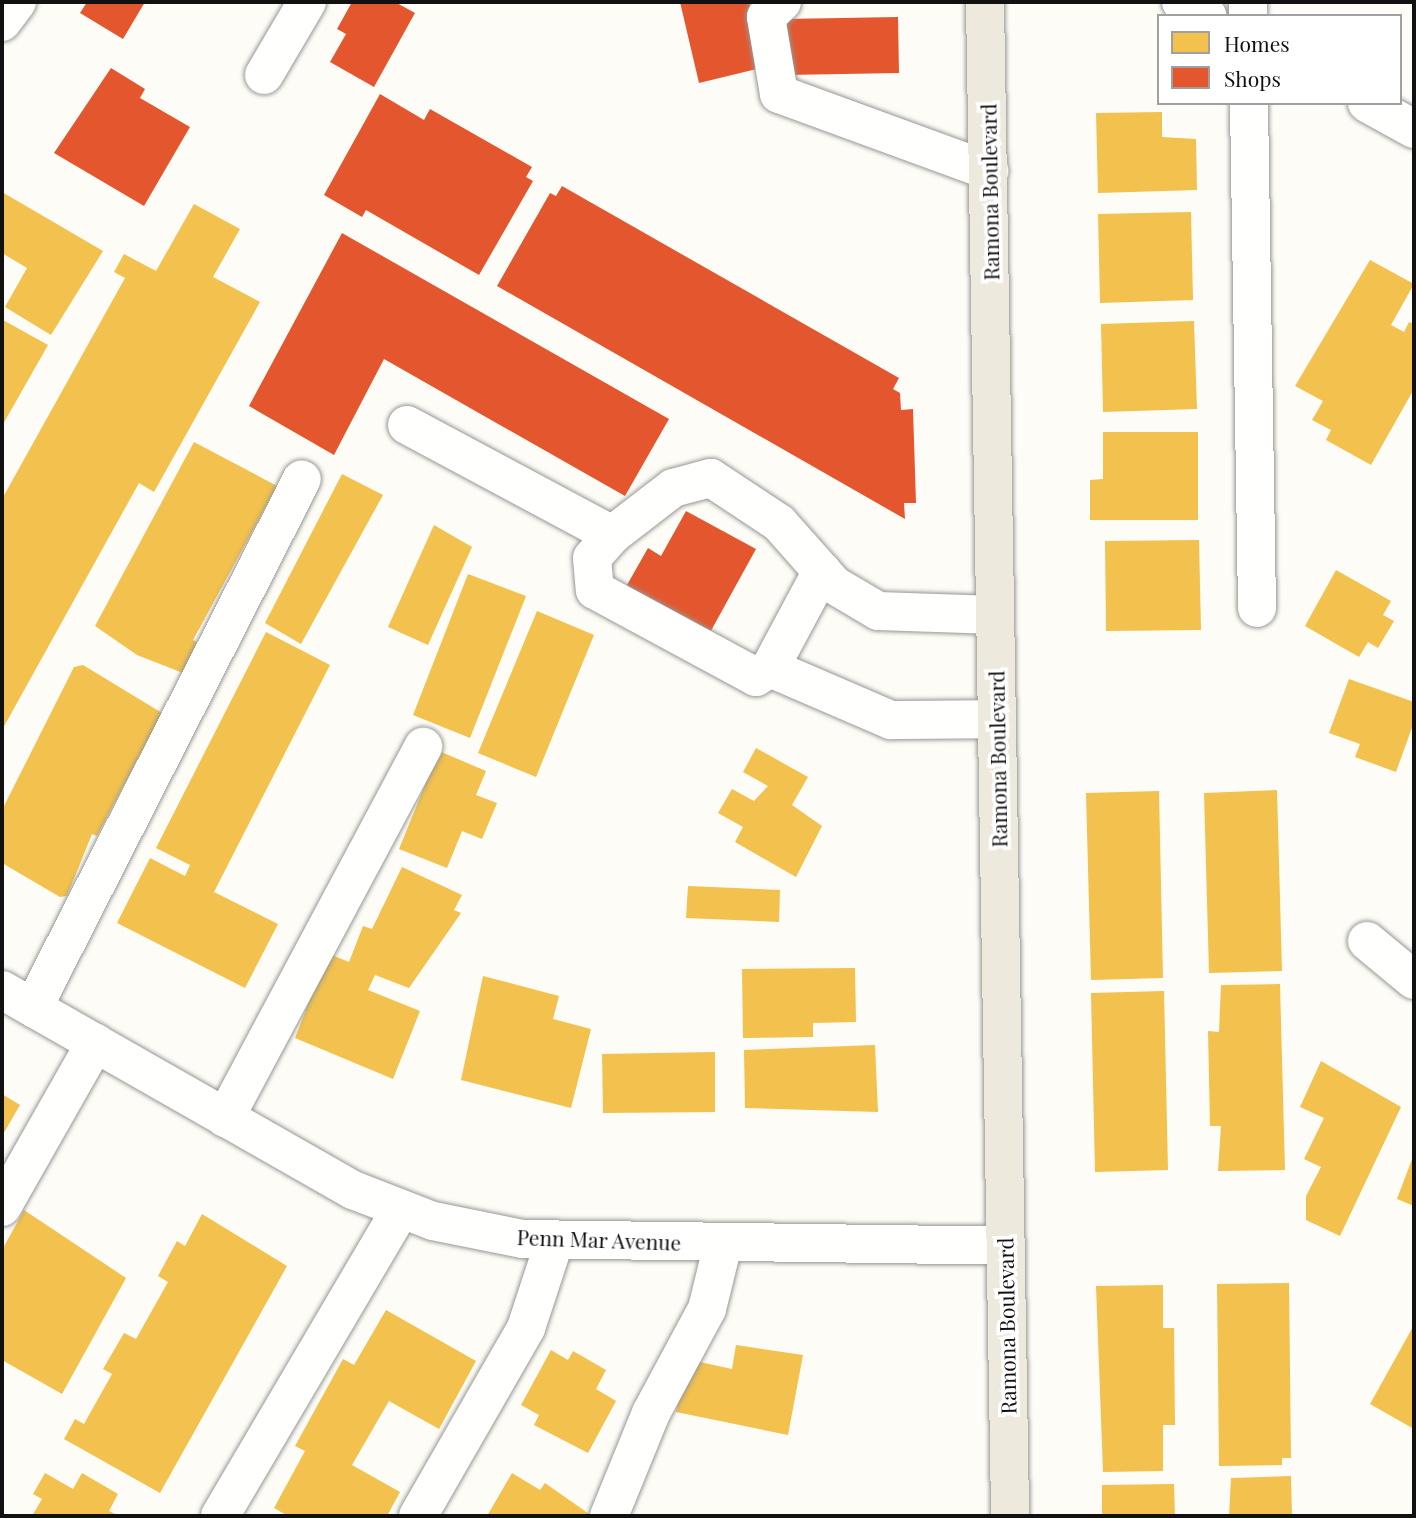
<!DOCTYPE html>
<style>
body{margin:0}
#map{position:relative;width:1416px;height:1518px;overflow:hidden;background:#fdfcf7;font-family:"Playfair Display",serif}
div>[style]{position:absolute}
.homes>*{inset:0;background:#f2c14e}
.shops>*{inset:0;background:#e4572e}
.roads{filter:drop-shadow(0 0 2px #979795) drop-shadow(0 0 2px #979795)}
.minor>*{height:38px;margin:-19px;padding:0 19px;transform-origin:19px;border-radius:19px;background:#fffffe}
.major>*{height:38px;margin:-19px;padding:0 19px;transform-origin:19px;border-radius:19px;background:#ede9dc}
span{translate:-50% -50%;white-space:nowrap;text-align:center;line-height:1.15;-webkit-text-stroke:7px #fff;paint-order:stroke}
.street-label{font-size:21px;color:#111}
.frame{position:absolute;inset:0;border:4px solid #111;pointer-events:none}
.legend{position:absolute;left:1157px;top:14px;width:245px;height:91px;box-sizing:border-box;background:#fff;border:2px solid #a0a0a0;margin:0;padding:9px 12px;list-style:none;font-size:21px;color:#111}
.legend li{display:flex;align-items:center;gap:14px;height:35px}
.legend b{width:35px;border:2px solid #a0a0a0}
</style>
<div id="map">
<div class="homes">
<div style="clip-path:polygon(1162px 112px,1162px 137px,1196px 139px,1197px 190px,1098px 193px,1096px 113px)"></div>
<div style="clip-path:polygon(2px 192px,103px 251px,51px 335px,5px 307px,27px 268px,2px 253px)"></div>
<div style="clip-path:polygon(194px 204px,240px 229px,213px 277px,260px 302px,154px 492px,139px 483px,2px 730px,2px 499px,125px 278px,114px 272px,124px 254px,156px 271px)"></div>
<div style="clip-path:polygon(1191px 212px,1193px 300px,1100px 303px,1098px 214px)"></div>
<div style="clip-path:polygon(1370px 260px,1414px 284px,1391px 325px,1404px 332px,1409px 322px,1414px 324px,1414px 389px,1371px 465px,1326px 440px,1331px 430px,1312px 420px,1323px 401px,1295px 386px)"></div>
<div style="clip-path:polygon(3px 320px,48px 345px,2px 426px,2px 323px)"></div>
<div style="clip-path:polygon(1194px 321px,1197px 409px,1103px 412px,1101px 324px)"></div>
<div style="clip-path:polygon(1103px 432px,1198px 432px,1198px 520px,1090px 520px,1090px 480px,1103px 479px)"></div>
<div style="clip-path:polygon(194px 442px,277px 486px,193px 640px,199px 643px,183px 673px,137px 655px,95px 626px)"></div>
<div style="clip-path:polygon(342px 474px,383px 495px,301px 644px,265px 623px)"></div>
<div style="clip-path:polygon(434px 525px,472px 547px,428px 645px,388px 627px)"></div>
<div style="clip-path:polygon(1199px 540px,1201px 630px,1106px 631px,1105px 541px)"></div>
<div style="clip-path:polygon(1336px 570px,1391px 601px,1383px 615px,1394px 621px,1378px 648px,1368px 642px,1359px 657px,1305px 626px)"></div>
<div style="clip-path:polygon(468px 574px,526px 596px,470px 738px,413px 715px)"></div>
<div style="clip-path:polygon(537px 611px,594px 635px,536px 777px,478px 753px)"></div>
<div style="clip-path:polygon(266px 632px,330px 665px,214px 892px,278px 924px,245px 988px,117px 923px,150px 858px,185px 876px,190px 865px,156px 848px)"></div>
<div style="clip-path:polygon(83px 665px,162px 713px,97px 836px,92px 834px,67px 896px,60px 897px,2px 863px,2px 810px,74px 667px)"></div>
<div style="clip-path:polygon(1349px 679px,1414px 702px,1414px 722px,1396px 772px,1355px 757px,1360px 744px,1329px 733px)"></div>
<div style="clip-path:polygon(756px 748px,808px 777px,792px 805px,822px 826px,796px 877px,735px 842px,743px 827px,718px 813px,732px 789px,754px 801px,768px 786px,743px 772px)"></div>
<div style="clip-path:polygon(439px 751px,486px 771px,476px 795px,497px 803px,482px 839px,462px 831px,447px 868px,399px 849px)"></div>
<div style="clip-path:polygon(1277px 790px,1282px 971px,1209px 973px,1204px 793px)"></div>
<div style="clip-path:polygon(1159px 791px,1163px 978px,1091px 980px,1086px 793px)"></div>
<div style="clip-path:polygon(402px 867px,462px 895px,454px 910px,461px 913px,409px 988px,375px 975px,368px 990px,420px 1011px,393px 1079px,295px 1038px,321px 971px,332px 955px,349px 962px,363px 926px,372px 929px)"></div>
<div style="clip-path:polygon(688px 886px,780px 890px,779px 922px,686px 918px)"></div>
<div style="clip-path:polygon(855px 968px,856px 1022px,813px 1023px,813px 1037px,743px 1038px,742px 969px)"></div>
<div style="clip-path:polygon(483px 976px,559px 996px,553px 1019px,591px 1029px,571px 1108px,461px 1080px)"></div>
<div style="clip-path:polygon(1280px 984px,1285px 1170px,1218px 1171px,1221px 1126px,1210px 1126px,1208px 1031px,1219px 1032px,1221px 985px)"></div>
<div style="clip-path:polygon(1164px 991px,1168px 1170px,1095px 1172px,1091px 993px)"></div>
<div style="clip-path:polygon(875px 1045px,878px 1112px,745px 1108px,744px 1050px)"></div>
<div style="clip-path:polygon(715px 1052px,715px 1112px,603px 1113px,602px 1054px)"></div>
<div style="clip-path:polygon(1321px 1061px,1401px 1107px,1340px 1236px,1306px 1220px,1306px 1196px,1321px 1167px,1304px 1159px,1324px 1118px,1300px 1107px)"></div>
<div style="clip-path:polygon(2px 1094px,20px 1105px,2px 1136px)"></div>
<div style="clip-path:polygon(1414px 1154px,1414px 1206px,1397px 1199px)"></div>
<div style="clip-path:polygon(24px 1210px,126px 1278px,62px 1394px,2px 1360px,2px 1250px)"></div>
<div style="clip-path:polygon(202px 1214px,287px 1266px,160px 1493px,64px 1439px,75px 1419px,84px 1424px,112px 1374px,103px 1369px,124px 1333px,136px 1339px,168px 1282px,158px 1276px,177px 1241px,185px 1246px)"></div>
<div style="clip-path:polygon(1289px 1283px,1291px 1458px,1282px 1458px,1282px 1465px,1219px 1466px,1217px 1284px)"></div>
<div style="clip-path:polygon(1163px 1285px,1163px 1328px,1174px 1328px,1175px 1425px,1163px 1425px,1163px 1471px,1103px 1472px,1096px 1286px)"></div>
<div style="clip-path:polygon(386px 1310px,476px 1361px,439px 1429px,389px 1401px,352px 1465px,400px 1492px,387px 1516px,288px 1516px,274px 1508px,305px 1451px,295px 1446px,343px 1359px,354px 1365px)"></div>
<div style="clip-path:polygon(1414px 1325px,1414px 1429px,1370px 1404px)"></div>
<div style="clip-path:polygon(736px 1345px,803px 1355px,788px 1435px,676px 1412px,686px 1359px,732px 1369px)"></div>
<div style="clip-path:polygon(551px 1350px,568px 1360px,573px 1351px,606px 1370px,596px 1389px,616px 1401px,588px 1453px,534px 1425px,539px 1415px,521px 1405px)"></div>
<div style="clip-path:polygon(45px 1473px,73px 1489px,82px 1473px,118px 1494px,109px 1511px,119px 1516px,32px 1516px,42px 1499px,33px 1494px)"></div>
<div style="clip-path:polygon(512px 1473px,540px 1490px,545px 1483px,592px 1516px,487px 1516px)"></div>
<div style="clip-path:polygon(1291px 1476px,1292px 1516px,1229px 1516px,1231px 1478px)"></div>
<div style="clip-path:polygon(1174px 1484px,1175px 1516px,1102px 1516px,1102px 1485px)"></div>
</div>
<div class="shops">
<div style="clip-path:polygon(87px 2px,145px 2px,123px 39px,80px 13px)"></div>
<div style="clip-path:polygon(352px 2px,395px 2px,415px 13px,374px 87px,330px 62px,346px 34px,337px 29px)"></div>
<div style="clip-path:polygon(680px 2px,749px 2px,765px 67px,699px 83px)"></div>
<div style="clip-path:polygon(898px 17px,899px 73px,785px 75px,784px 19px)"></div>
<div style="clip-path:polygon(111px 68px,145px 89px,140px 98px,190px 127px,144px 206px,54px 153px)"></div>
<div style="clip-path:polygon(380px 94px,424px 120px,430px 109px,532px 167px,526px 177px,533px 181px,479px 275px,366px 210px,362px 217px,324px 195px)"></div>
<div style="clip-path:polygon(562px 186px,899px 378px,893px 389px,900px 393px,901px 410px,913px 409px,916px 503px,904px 503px,905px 519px,497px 286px,550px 193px,556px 196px)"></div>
<div style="clip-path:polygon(342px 233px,669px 419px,625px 496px,384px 359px,334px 455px,249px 406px)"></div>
<div style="clip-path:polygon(686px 511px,756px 549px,707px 638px,623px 592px,648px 548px,661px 556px)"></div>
</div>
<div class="roads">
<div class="minor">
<div style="left:782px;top:2px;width:22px;rotate:137deg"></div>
<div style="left:766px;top:17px;width:78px;rotate:80.4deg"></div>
<div style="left:779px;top:94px;width:224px;rotate:20.1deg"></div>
<div style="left:1181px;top:2px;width:30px;rotate:28deg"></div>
<div style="left:1248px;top:2px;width:14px;rotate:90deg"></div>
<div style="left:2px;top:22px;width:25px;rotate:-53deg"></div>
<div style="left:264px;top:75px;width:85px;rotate:-59.5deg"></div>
<div style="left:1249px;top:103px;width:505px;rotate:89.09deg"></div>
<div style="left:1367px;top:103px;width:54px;rotate:29deg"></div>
<div style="left:407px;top:425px;width:233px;rotate:28.2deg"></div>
<div style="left:612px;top:535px;width:77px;rotate:-37.6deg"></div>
<div style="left:673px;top:488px;width:39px;rotate:-15deg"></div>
<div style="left:711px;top:478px;width:82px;rotate:33.5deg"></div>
<div style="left:779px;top:523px;width:83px;rotate:48.4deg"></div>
<div style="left:834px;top:585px;width:51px;rotate:30.6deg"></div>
<div style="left:878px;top:611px;width:117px;rotate:2deg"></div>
<div style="left:612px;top:535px;width:30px;rotate:131deg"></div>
<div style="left:592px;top:558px;width:32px;rotate:85deg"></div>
<div style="left:595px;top:590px;width:183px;rotate:28.4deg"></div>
<div style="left:756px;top:677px;width:17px;rotate:-33deg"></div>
<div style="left:770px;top:668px;width:110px;rotate:-61.8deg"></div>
<div style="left:770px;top:668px;width:132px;rotate:23.3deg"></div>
<div style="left:891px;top:720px;width:105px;rotate:-0.5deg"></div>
<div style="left:1367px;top:941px;width:61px;rotate:39.7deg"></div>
<div style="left:2px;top:990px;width:404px;rotate:29.7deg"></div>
<div style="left:353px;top:1190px;width:86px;rotate:21.2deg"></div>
<div style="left:433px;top:1221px;width:92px;rotate:11.3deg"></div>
<div style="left:523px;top:1239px;width:481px;rotate:0.8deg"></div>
<div style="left:33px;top:1008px;width:593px;rotate:-63.05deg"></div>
<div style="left:225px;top:1118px;width:421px;rotate:-61.9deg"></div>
<div style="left:2px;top:1207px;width:189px;rotate:-60.4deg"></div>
<div style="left:220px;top:1516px;width:356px;rotate:-59.5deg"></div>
<div style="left:418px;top:1516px;width:217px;rotate:-60.1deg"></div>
<div style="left:526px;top:1328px;width:93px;rotate:-71.8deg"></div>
<div style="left:609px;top:1516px;width:111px;rotate:-67.8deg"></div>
<div style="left:651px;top:1413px;width:118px;rotate:-61.7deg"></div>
<div style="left:707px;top:1309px;width:67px;rotate:-76.2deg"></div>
</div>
<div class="major">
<div style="left:985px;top:2px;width:1514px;rotate:89.05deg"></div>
</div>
</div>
<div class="street-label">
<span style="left:989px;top:192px;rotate:-91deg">Ramona Boulevard</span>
<span style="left:997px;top:759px;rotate:-91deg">Ramona Boulevard</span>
<span style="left:599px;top:1239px;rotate:2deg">Penn Mar Avenue</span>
<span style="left:1006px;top:1326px;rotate:-91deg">Ramona Boulevard</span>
</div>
<div class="frame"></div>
<ul class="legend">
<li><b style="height:19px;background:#f2c14e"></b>Homes</li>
<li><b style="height:19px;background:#e4572e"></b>Shops</li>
</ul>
</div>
